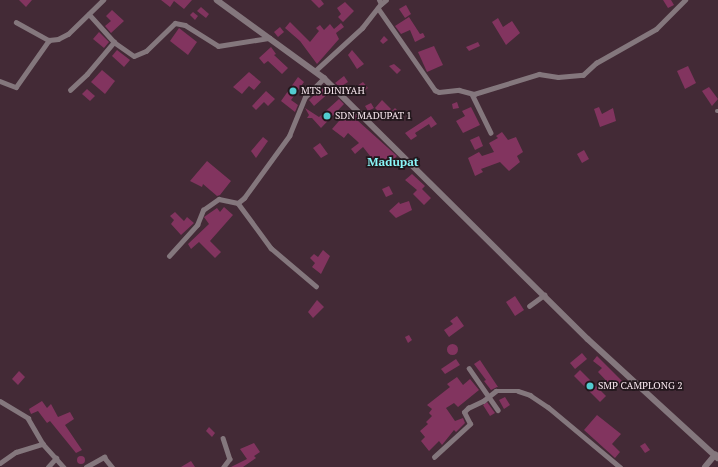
<!DOCTYPE html>
<style>
body{margin:0}
#map{position:relative;width:718px;height:467px;overflow:hidden;background:#432a36;font-family:"PT Serif",serif}
div>[style]{position:absolute}
.building>*{inset:0;background:#82345f}
.round{border-radius:50%}
.minor>*{height:4.5px;margin:-2.25px;padding:0 2.25px;transform-origin:2.25px;border-radius:2.25px;background:#84777d}
.tertiary>*{height:5.5px;margin:-2.75px;padding:0 2.75px;transform-origin:2.75px;border-radius:2.75px;background:#84777d}
.dots>*{width:11px;height:11px;translate:-50% -50%;box-sizing:border-box;border:2px solid #22171c;border-radius:50%}
span{translate:-50% -50%;white-space:nowrap;text-align:center;line-height:1.15;-webkit-text-stroke:3.5px #22171c;paint-order:stroke}
.poi-label{font-size:10px;color:#fbeaf1}
.left{translate:0 -50%;text-align:left}
.quarter-label{font-size:12px;color:#8af6f9;font-weight:700}
</style>
<div id="map">
<div class="building">
<div style="clip-path:polygon(19px 0,32px 0,26px 7px)"></div>
<div style="clip-path:polygon(161px 0,192px 0,184px 9px,174px 1px,170px 7px)"></div>
<div style="clip-path:polygon(311px 0,321px 0,324px 4px,319px 8px)"></div>
<div style="clip-path:polygon(663px 0,671px 0,674px 5px,668px 8px)"></div>
<div style="clip-path:polygon(345px 2px,354px 11px,343px 22px,338px 17px,341px 14px,337px 8px)"></div>
<div style="clip-path:polygon(406px 5px,411px 14px,405px 18px,399px 9px)"></div>
<div style="clip-path:polygon(201px 7px,209px 14px,206px 18px,197px 11px)"></div>
<div style="clip-path:polygon(112px 10px,124px 21px,111px 33px,105px 26px,111px 21px,106px 16px)"></div>
<div style="clip-path:polygon(193px 12px,198px 16px,195px 20px,190px 15px)"></div>
<div style="clip-path:polygon(409px 17px,420px 34px,423px 33px,425px 37px,415px 42px,410px 30px,401px 34px,395px 26px)"></div>
<div style="clip-path:polygon(498px 18px,503px 27px,512px 21px,520px 33px,506px 45px,492px 22px)"></div>
<div style="clip-path:polygon(290px 22px,310px 42px,319px 31px,316px 28px,320px 25px,324px 30px,330px 24px,334px 29px,341px 23px,344px 27px,336px 33px,339px 39px,317px 64px,300px 41px,285px 28px)"></div>
<div style="clip-path:polygon(280px 27px,284px 32px,278px 37px,274px 32px)"></div>
<div style="clip-path:polygon(179px 28px,197px 42px,188px 55px,170px 41px)"></div>
<div style="clip-path:polygon(99px 32px,109px 42px,104px 48px,93px 39px)"></div>
<div style="clip-path:polygon(384px 36px,388px 40px,383px 44px,380px 41px)"></div>
<div style="clip-path:polygon(478px 42px,480px 46px,469px 51px,466px 47px)"></div>
<div style="clip-path:polygon(434px 46px,443px 65px,427px 72px,418px 52px)"></div>
<div style="clip-path:polygon(271px 47px,276px 54px,274px 55px,288px 68px,282px 74px,268px 61px,264px 64px,259px 58px)"></div>
<div style="clip-path:polygon(117px 50px,130px 60px,124px 67px,112px 56px)"></div>
<div style="clip-path:polygon(352px 50px,364px 64px,357px 69px,348px 55px)"></div>
<div style="clip-path:polygon(394px 64px,401px 70px,397px 74px,389px 66px)"></div>
<div style="clip-path:polygon(688px 66px,696px 83px,685px 89px,677px 71px)"></div>
<div style="clip-path:polygon(102px 70px,115px 81px,105px 94px,91px 82px)"></div>
<div style="clip-path:polygon(249px 72px,261px 82px,254px 90px,249px 86px,242px 94px,233px 87px)"></div>
<div style="clip-path:polygon(344px 76px,348px 82px,340px 87px,335px 83px)"></div>
<div style="clip-path:polygon(298px 77px,304px 82px,291px 100px,298px 105px,295px 112px,281px 101px)"></div>
<div style="clip-path:polygon(363px 82px,368px 88px,359px 95px,354px 88px)"></div>
<div style="clip-path:polygon(325px 85px,331px 91px,314px 106px,309px 100px)"></div>
<div style="clip-path:polygon(709px 87px,718px 99px,712px 106px,702px 91px)"></div>
<div style="clip-path:polygon(87px 89px,95px 96px,90px 101px,82px 94px)"></div>
<div style="clip-path:polygon(266px 91px,275px 99px,268px 106px,264px 102px,256px 110px,252px 106px)"></div>
<div style="clip-path:polygon(339px 99px,344px 104px,321px 128px,312px 118px,307px 118px,309px 115px,305px 108px,319px 117px)"></div>
<div style="clip-path:polygon(382px 100px,391px 109px,384px 117px,375px 108px)"></div>
<div style="clip-path:polygon(457px 102px,459px 108px,453px 109px,452px 104px)"></div>
<div style="clip-path:polygon(371px 103px,374px 108px,368px 111px,365px 106px)"></div>
<div style="clip-path:polygon(471px 107px,480px 125px,463px 133px,456px 121px,465px 116px,462px 111px)"></div>
<div style="clip-path:polygon(599px 107px,602px 114px,613px 108px,616px 121px,600px 127px,594px 109px)"></div>
<div style="clip-path:polygon(395px 108px,402px 115px,397px 120px,390px 113px)"></div>
<div style="clip-path:polygon(353px 112px,359px 118px,357px 120px,397px 156px,390px 163px,378px 166px,363px 147px,355px 154px,351px 149px,359px 143px,357px 141px,348px 133px,344px 138px,332px 129px,346px 113px,349px 115px)"></div>
<div style="clip-path:polygon(431px 116px,437px 124px,431px 128px,429px 124px,415px 133px,417px 136px,411px 140px,405px 133px)"></div>
<div style="clip-path:polygon(502px 132px,508px 140px,516px 137px,523px 152px,517px 156px,520px 162px,509px 171px,500px 162px,481px 169px,483px 172px,475px 176px,468px 158px,479px 152px,482px 156px,494px 152px,489px 143px,498px 138px,496px 136px)"></div>
<div style="clip-path:polygon(479px 136px,483px 146px,475px 150px,470px 140px)"></div>
<div style="clip-path:polygon(263px 137px,268px 141px,256px 158px,251px 151px)"></div>
<div style="clip-path:polygon(320px 143px,328px 154px,321px 158px,313px 148px)"></div>
<div style="clip-path:polygon(584px 150px,589px 159px,582px 163px,577px 154px)"></div>
<div style="clip-path:polygon(207px 161px,231px 181px,220px 195px,217px 196px,203px 184px,202px 187px,190px 181px)"></div>
<div style="clip-path:polygon(412px 174px,425px 186px,422px 189px,431px 198px,424px 205px,413px 194px,417px 190px,405px 180px)"></div>
<div style="clip-path:polygon(389px 186px,393px 194px,386px 197px,382px 189px)"></div>
<div style="clip-path:polygon(409px 201px,412px 210px,396px 218px,389px 211px,399px 202px,400px 204px)"></div>
<div style="clip-path:polygon(224px 207px,233px 215px,210px 241px,221px 252px,215px 258px,199px 242px,191px 249px,188px 244px,209px 224px,204px 217px,217px 208px,220px 212px)"></div>
<div style="clip-path:polygon(175px 212px,184px 221px,187px 217px,194px 223px,181px 235px,171px 224px,174px 220px,170px 216px)"></div>
<div style="clip-path:polygon(323px 250px,330px 256px,321px 274px,312px 267px,315px 263px,310px 258px,314px 254px,318px 257px)"></div>
<div style="clip-path:polygon(515px 296px,524px 310px,515px 316px,506px 302px)"></div>
<div style="clip-path:polygon(317px 300px,324px 307px,313px 318px,308px 312px)"></div>
<div style="clip-path:polygon(457px 316px,464px 326px,449px 337px,444px 330px,453px 324px,450px 321px)"></div>
<div style="clip-path:polygon(409px 335px,412px 340px,408px 343px,405px 337px)"></div>
<div class="round" style="left:446.5px;top:343.5px;width:11px;height:11px"></div>
<div style="clip-path:polygon(582px 353px,587px 359px,575px 369px,570px 363px)"></div>
<div style="clip-path:polygon(597px 356px,623px 382px,615px 390px,598px 372px,602px 368px,593px 361px)"></div>
<div style="clip-path:polygon(456px 359px,460px 365px,445px 374px,441px 369px)"></div>
<div style="clip-path:polygon(480px 360px,498px 387px,497px 387px,491px 390px,484px 381px,486px 380px,474px 364px)"></div>
<div style="clip-path:polygon(580px 370px,606px 396px,600px 402px,574px 376px)"></div>
<div style="clip-path:polygon(19px 371px,25px 377px,18px 385px,12px 379px)"></div>
<div style="clip-path:polygon(457px 377px,463px 385px,470px 379px,479px 390px,458px 407px,454px 403px,446px 408px,455px 421px,463px 418px,465px 423px,456px 432px,454px 430px,442px 445px,439px 441px,429px 451px,421px 441px,425px 437px,420px 431px,428px 424px,426px 422px,432px 416px,429px 413px,432px 409px,427px 405px,450px 387px,447px 384px)"></div>
<div style="clip-path:polygon(505px 397px,510px 405px,504px 409px,499px 400px)"></div>
<div style="clip-path:polygon(42px 401px,47px 408px,51px 404px,58px 417px,70px 412px,74px 419px,65px 425px,82px 450px,76px 453px,50px 421px,47px 423px,38px 411px,31px 414px,29px 409px)"></div>
<div style="clip-path:polygon(487px 402px,495px 413px,490px 416px,483px 405px)"></div>
<div style="clip-path:polygon(597px 415px,621px 434px,612px 444px,620px 452px,615px 458px,584px 430px)"></div>
<div style="clip-path:polygon(209px 427px,215px 433px,212px 437px,206px 431px)"></div>
<div style="clip-path:polygon(254px 443px,260px 452px,254px 456px,256px 458px,243px 467px,231px 467px,247px 459px,240px 449px)"></div>
<div style="clip-path:polygon(645px 443px,650px 450px,645px 453px,640px 446px)"></div>
<div class="round" style="left:77px;top:456px;width:8px;height:8px"></div>
<div style="clip-path:polygon(191px 461px,195px 467px,181px 467px)"></div>
</div>
<div class="minor">
<div style="left:381px;top:4px;width:6px;rotate:-39deg"></div>
<div style="left:378px;top:8px;width:100px;rotate:55.2deg"></div>
<div style="left:435px;top:90px;width:4px;rotate:27deg"></div>
<div style="left:439px;top:92px;width:20px;rotate:-6deg"></div>
<div style="left:459px;top:90px;width:16px;rotate:15deg"></div>
<div style="left:474px;top:94px;width:68px;rotate:-17.1deg"></div>
<div style="left:539px;top:74px;width:19px;rotate:9deg"></div>
<div style="left:558px;top:77px;width:25px;rotate:-5deg"></div>
<div style="left:583px;top:75px;width:18px;rotate:-43deg"></div>
<div style="left:596px;top:63px;width:69px;rotate:-29.5deg"></div>
<div style="left:656px;top:29px;width:41px;rotate:-45deg"></div>
<div style="left:89px;top:14px;width:38px;rotate:48deg"></div>
<div style="left:114px;top:42px;width:24px;rotate:35deg"></div>
<div style="left:134px;top:56px;width:13px;rotate:-23deg"></div>
<div style="left:146px;top:51px;width:40px;rotate:-44deg"></div>
<div style="left:175px;top:23px;width:10px;rotate:11deg"></div>
<div style="left:185px;top:25px;width:39px;rotate:32deg"></div>
<div style="left:218px;top:46px;width:52px;rotate:-8.9deg"></div>
<div style="left:16px;top:22px;width:38px;rotate:29deg"></div>
<div style="left:49px;top:40px;width:9px;rotate:-6deg"></div>
<div style="left:58px;top:39px;width:11px;rotate:-27deg"></div>
<div style="left:68px;top:34px;width:49px;rotate:-44.2deg"></div>
<div style="left:315px;top:71px;width:64px;rotate:-42.5deg"></div>
<div style="left:362px;top:28px;width:31px;rotate:-52deg"></div>
<div style="left:381px;top:4px;width:4px;rotate:-117deg"></div>
<div style="left:0;top:81px;width:17px;rotate:21deg"></div>
<div style="left:16px;top:87px;width:57px;rotate:-54.9deg"></div>
<div style="left:70px;top:90px;width:23px;rotate:-43deg"></div>
<div style="left:87px;top:74px;width:42px;rotate:-49.8deg"></div>
<div style="left:472px;top:94px;width:43px;rotate:64deg"></div>
<div style="left:717px;top:111px;width:1px"></div>
<div style="left:238px;top:203px;width:56px;rotate:53.7deg"></div>
<div style="left:271px;top:248px;width:59px;rotate:40.2deg"></div>
<div style="left:169px;top:256px;width:42px;rotate:-47.9deg"></div>
<div style="left:197px;top:225px;width:16px;rotate:-68deg"></div>
<div style="left:203px;top:210px;width:19px;rotate:-35deg"></div>
<div style="left:219px;top:199px;width:19px;rotate:12deg"></div>
<div style="left:238px;top:203px;width:8px;rotate:-40deg"></div>
<div style="left:244px;top:198px;width:77px;rotate:-54deg"></div>
<div style="left:289px;top:136px;width:42px;rotate:-67.7deg"></div>
<div style="left:305px;top:97px;width:27px;rotate:-45deg"></div>
<div style="left:529px;top:306px;width:19px;rotate:-36deg"></div>
<div style="left:469px;top:368px;width:51px;rotate:55.4deg"></div>
<div style="left:0;top:401px;width:33px;rotate:31deg"></div>
<div style="left:28px;top:418px;width:30px;rotate:60deg"></div>
<div style="left:43px;top:444px;width:31px;rotate:48deg"></div>
<div style="left:223px;top:438px;width:22px;rotate:72deg"></div>
<div style="left:230px;top:459px;width:10px;rotate:127deg"></div>
<div style="left:434px;top:457px;width:49px;rotate:-42.5deg"></div>
<div style="left:470px;top:424px;width:13px;rotate:-117deg"></div>
<div style="left:464px;top:412px;width:6px;rotate:-45deg"></div>
<div style="left:468px;top:408px;width:17px;rotate:-25deg"></div>
<div style="left:483px;top:401px;width:16px;rotate:-38deg"></div>
<div style="left:496px;top:391px;width:22px"></div>
<div style="left:518px;top:391px;width:13px;rotate:18deg"></div>
<div style="left:530px;top:395px;width:22px;rotate:34deg"></div>
<div style="left:548px;top:407px;width:94px;rotate:39.8deg"></div>
<div style="left:0;top:463px;width:19px;rotate:-35deg"></div>
<div style="left:16px;top:452px;width:28px;rotate:-17deg"></div>
<div style="left:48px;top:467px;width:12px;rotate:-48deg"></div>
<div style="left:86px;top:467px;width:21px;rotate:-29deg"></div>
<div style="left:104px;top:457px;width:13px;rotate:51deg"></div>
</div>
<div class="tertiary">
<div style="left:217px;top:0;width:132px;rotate:36.1deg"></div>
<div style="left:324px;top:78px;width:371px;rotate:44.7deg"></div>
<div style="left:588px;top:339px;width:176px;rotate:42.5deg"></div>
<div style="left:705px;top:467px;width:16px;rotate:-50deg"></div>
</div>
<div class="dots">
<div style="left:293px;top:91px;background:#52ccd0"></div>
<div style="left:327px;top:116px;background:#52ccd0"></div>
<div style="left:590px;top:386px;background:#52ccd0"></div>
</div>
<div class="poi-label">
<span class="left" style="left:301px;top:91px">MTS DINIYAH</span>
<span class="left" style="left:335px;top:116px">SDN MADUPAT 1</span>
<span class="left" style="left:598px;top:386px">SMP CAMPLONG 2</span>
</div>
<div class="quarter-label">
<span style="left:393px;top:162px">Madupat</span>
</div>
</div>
